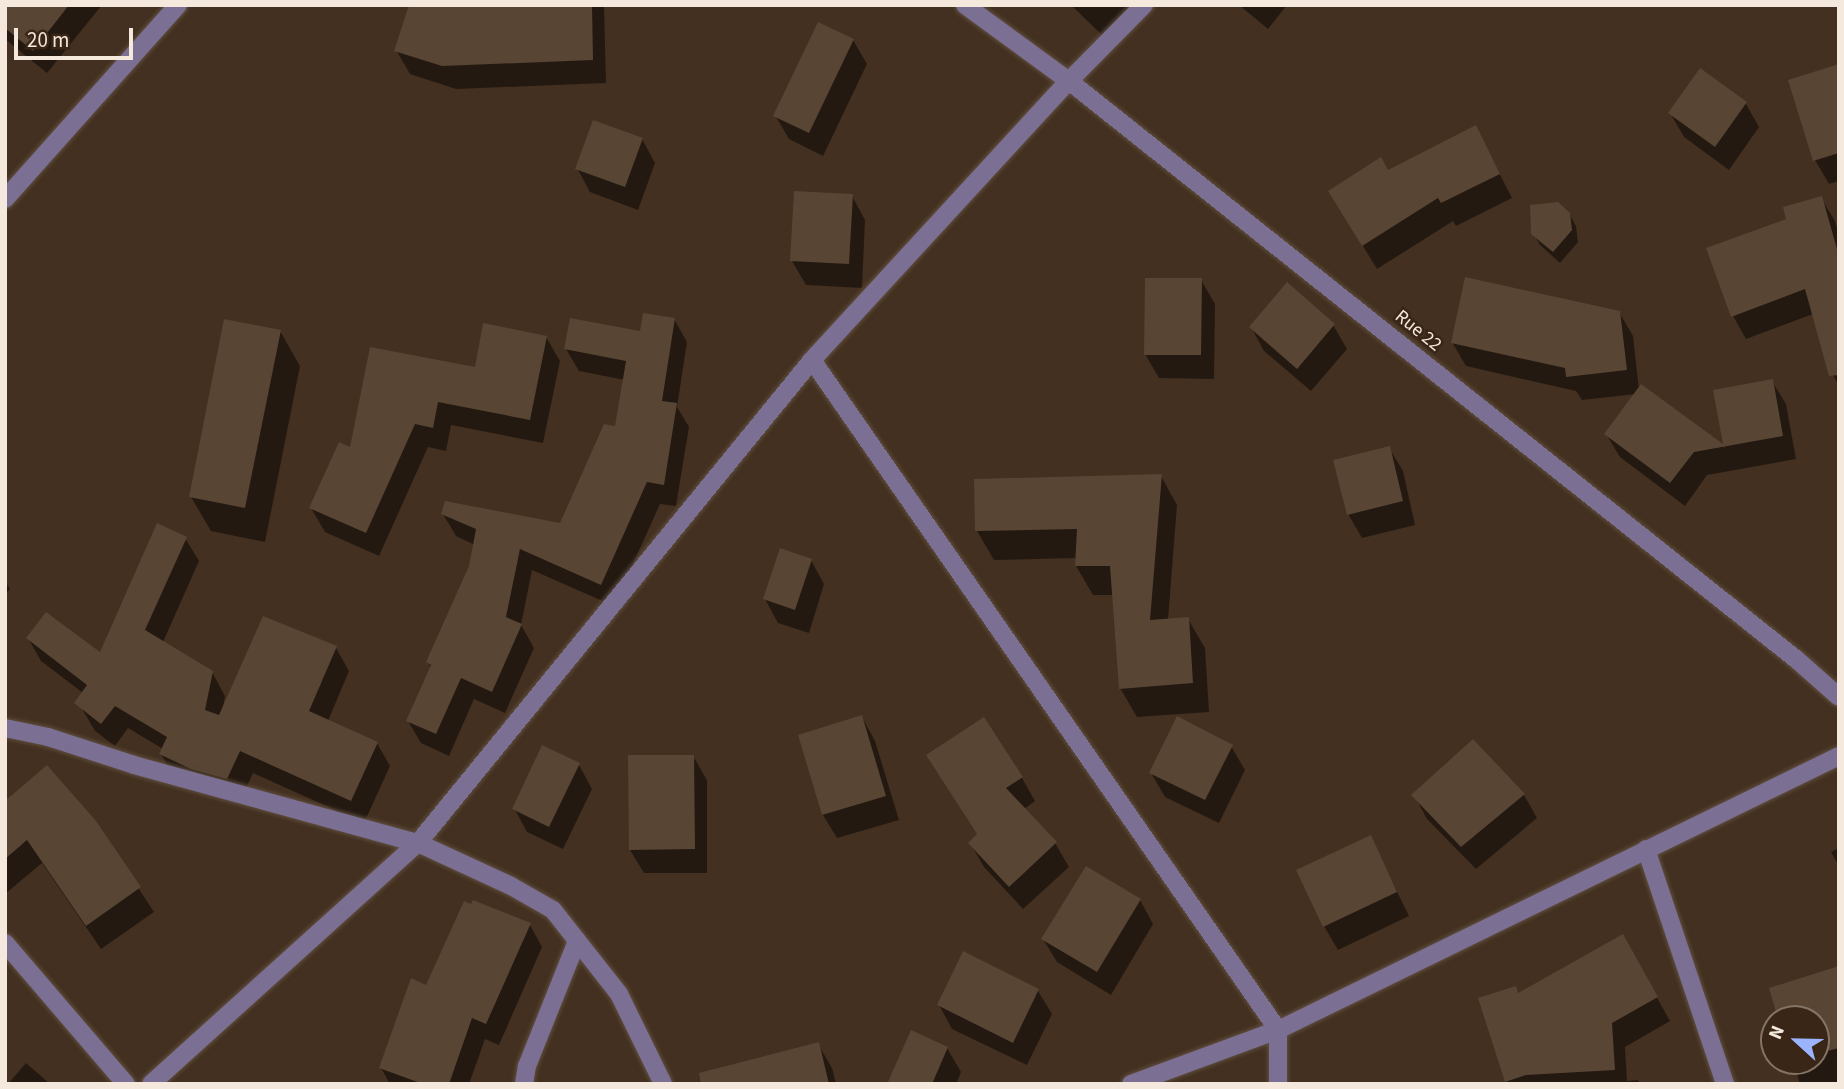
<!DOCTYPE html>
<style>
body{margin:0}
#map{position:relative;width:1844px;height:1089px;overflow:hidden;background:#433020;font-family:"Source Sans 3",sans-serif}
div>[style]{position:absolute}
.shadow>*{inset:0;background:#0007}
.building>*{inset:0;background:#584534}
.roads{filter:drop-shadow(0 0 2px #5f4e3e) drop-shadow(0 0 2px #5f4e3e)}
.minor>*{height:18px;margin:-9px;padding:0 9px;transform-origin:9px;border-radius:9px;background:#7c6f94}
span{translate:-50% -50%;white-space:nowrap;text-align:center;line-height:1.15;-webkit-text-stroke:5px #392616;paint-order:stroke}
.street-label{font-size:19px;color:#f5e9de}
.frame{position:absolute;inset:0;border:7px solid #f5e9de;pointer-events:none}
.north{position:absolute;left:1760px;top:1005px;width:70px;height:70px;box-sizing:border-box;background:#392616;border:2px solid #847466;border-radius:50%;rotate:292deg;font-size:19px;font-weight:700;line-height:28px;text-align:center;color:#f5e9de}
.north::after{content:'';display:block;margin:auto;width:24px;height:32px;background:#9cb4fd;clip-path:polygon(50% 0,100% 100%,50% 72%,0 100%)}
.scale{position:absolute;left:14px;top:28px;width:119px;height:32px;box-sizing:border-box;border:4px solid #f5e9de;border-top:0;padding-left:9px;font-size:21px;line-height:24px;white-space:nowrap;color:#f5e9de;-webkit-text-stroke:5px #392616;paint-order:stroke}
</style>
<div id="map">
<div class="shadow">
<div style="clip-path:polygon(5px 5px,102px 5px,47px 73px,5px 39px)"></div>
<div style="clip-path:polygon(506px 5px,604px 5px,606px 83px,456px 89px,410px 74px,396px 50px)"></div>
<div style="clip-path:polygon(1071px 5px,1139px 5px,1106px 39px)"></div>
<div style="clip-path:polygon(1239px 5px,1287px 5px,1268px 29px)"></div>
<div style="clip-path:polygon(853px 40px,867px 64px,823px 156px,789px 139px,775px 115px)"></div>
<div style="clip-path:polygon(1839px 70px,1839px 181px,1829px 184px,1815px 160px)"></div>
<div style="clip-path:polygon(1746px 104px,1759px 127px,1729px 170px,1684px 137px,1670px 113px)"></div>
<div style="clip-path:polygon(1476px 128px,1512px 198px,1456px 226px,1453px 221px,1377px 269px,1344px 215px,1388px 172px)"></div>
<div style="clip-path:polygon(642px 139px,655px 163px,638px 210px,590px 192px,577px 168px)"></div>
<div style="clip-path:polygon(852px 196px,865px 220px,862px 288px,806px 285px,792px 261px)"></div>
<div style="clip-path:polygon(1821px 198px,1835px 221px,1839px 236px,1839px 386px,1828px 366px,1813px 314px,1746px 339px,1733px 316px,1788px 220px)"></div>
<div style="clip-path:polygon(1569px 214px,1576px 226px,1578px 242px,1560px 263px,1540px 245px,1533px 233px)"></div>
<div style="clip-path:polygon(1201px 280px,1215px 304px,1214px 379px,1159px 378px,1145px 354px)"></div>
<div style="clip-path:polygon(1619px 312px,1633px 336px,1639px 390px,1642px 386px,1725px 448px,1715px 391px,1772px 381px,1786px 404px,1796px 459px,1707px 475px,1685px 506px,1620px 457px,1606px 434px,1636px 394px,1582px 400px,1576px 391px,1466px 366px,1452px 342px)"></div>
<div style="clip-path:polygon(674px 319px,687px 342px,677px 407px,689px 427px,676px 506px,660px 504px,614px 606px,532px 570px,521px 625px,534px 648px,505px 713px,474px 699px,449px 756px,421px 743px,408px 721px,431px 668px,428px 662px,471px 566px,475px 545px,456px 536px,443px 514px,561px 525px,617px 428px,625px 380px,579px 371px,566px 349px,642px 333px)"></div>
<div style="clip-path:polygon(1333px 325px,1347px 349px,1311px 391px,1264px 351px,1251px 327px)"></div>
<div style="clip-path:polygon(280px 331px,300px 366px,265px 542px,211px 531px,191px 497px)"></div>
<div style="clip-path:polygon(546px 337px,560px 361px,543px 443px,451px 425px,446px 451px,428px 447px,379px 556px,325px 532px,311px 508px,476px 369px)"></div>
<div style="clip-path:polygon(1389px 448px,1403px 471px,1415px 525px,1362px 538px,1348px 514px)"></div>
<div style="clip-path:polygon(1161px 476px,1177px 505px,1168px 620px,1188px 619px,1205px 648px,1209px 712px,1137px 717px,1120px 688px,1114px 595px,1093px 595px,1076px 566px,1077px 558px,994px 560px,977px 531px)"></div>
<div style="clip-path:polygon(185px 538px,199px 561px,163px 642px,212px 672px,225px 696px,223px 707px,336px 648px,349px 671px,328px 721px,377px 743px,390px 766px,364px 823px,253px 773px,240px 801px,174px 777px,161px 754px,163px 749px,128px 728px,115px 746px,95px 731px,81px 707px,83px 693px,41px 661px,28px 638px,100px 655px)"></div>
<div style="clip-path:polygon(811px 560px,824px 584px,809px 633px,778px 623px,765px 599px)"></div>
<div style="clip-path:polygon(5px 581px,10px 589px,5px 595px)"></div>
<div style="clip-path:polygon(862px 717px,875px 741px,899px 820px,837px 838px,823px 815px,800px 736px)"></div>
<div style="clip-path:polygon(1231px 746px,1245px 770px,1219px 823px,1165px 797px,1151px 773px)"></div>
<div style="clip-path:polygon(693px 756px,707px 780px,707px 873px,644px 873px,630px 850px)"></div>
<div style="clip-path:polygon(579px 765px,592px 789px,563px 849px,527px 832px,514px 808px)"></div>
<div style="clip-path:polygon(1022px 778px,1035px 801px,1024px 809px,1055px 843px,1069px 867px,1023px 909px,984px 867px,970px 843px,978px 835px,942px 779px)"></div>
<div style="clip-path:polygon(1414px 795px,1524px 795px,1537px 818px,1476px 869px,1427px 819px)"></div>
<div style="clip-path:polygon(5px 803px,95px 822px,154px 912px,101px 949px,42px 863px,5px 894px)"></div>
<div style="clip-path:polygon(1370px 837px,1409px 916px,1338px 950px,1324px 926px)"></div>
<div style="clip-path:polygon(1839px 848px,1839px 866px,1831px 852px)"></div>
<div style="clip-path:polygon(1140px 900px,1153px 924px,1111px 995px,1057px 962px,1043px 939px)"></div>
<div style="clip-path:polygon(530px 925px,542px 947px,499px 1045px,485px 1039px,469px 1084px,390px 1084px,381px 1068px,427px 988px)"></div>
<div style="clip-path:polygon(1636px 960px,1670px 1021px,1625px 1047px,1627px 1081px,1638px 1080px,1640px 1084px,1507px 1084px,1480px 999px,1519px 995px)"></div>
<div style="clip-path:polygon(1839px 968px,1839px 1084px,1800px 1084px,1793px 1061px,1816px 1061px,1816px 1019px,1780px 1019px)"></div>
<div style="clip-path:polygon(1038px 991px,1052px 1014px,1027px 1065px,952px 1029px,939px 1005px)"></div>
<div style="clip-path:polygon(818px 1044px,832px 1068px,836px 1084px,754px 1084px)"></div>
<div style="clip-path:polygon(947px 1048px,961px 1072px,956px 1084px,889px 1084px)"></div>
<div style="clip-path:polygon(26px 1063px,50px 1084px,8px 1084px)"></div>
</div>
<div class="building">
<div style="clip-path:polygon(5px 5px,69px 5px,33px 51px,5px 28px)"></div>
<div style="clip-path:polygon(409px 5px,592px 5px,593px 60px,442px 66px,394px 51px)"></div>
<div style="clip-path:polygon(818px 22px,854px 39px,809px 133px,773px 116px)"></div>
<div style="clip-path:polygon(1839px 64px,1839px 153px,1813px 161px,1788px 80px)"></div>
<div style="clip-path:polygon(1700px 68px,1747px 102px,1715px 147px,1668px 113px)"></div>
<div style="clip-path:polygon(593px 120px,643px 138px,625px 187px,575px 169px)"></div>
<div style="clip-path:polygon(1476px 125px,1500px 174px,1441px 203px,1438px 198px,1362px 246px,1328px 191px,1381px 157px,1388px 170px)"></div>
<div style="clip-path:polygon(794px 191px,853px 194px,849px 264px,790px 261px)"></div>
<div style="clip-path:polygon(1822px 196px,1839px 256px,1839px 375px,1829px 376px,1805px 289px,1731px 317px,1706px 248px,1786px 219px,1783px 207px)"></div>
<div style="clip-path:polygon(1558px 202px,1570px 213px,1572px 230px,1553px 252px,1531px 234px,1530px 205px)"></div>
<div style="clip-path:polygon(1465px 277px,1620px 311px,1627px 370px,1566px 377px,1565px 368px,1451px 343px)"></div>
<div style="clip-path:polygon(1145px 278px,1202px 278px,1201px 355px,1144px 355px)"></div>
<div style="clip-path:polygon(1287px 282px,1335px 324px,1297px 369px,1249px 327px)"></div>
<div style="clip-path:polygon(643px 313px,675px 318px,662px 401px,677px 403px,664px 485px,647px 482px,601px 585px,520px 549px,506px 617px,522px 624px,492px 692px,461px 678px,436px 734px,406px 721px,431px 665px,426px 662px,469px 566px,476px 529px,441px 514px,445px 501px,560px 523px,604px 424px,615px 426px,626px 361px,564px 349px,570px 318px,640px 331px)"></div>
<div style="clip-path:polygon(224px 319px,281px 330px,245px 508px,189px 497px)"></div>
<div style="clip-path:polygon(483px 323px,547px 336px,530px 420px,438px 402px,433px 428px,415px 424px,366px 533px,309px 508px,339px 442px,350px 447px,370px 347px,475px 367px)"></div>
<div style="clip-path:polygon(1773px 379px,1783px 436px,1694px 452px,1670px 483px,1604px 434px,1641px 384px,1723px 444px,1713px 390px)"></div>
<div style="clip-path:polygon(1390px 446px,1403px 501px,1347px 515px,1333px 460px)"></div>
<div style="clip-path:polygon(1162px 474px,1150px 620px,1189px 617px,1193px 683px,1119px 689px,1110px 566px,1075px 566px,1077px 529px,975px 531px,974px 479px)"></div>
<div style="clip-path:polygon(157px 523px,187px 537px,145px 630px,213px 671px,205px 710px,219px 715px,263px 616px,337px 646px,309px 711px,378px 742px,351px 801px,240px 751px,227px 779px,191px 769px,159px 754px,167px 737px,115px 706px,101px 724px,74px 703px,87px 685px,26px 638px,46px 612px,100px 652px)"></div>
<div style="clip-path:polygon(780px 548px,812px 559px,795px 610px,763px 599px)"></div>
<div style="clip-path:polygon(862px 715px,886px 796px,822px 815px,798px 735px)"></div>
<div style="clip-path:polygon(1177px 716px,1233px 745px,1205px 800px,1149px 773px)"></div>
<div style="clip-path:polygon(984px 717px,1023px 777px,1006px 788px,1057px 842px,1009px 887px,968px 843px,977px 834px,926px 755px)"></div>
<div style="clip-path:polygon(1473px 739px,1525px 794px,1461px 847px,1411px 795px)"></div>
<div style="clip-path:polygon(542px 745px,580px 763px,549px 827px,512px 809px)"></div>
<div style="clip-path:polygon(628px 755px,694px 755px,695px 849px,629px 850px)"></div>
<div style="clip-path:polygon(47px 765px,96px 821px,141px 887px,86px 926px,27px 840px,5px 859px,5px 801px)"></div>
<div style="clip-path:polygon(1371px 835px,1397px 892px,1323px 927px,1296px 870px)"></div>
<div style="clip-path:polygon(1086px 866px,1141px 899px,1097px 972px,1041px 939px)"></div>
<div style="clip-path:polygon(473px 900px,531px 923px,486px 1024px,472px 1018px,449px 1084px,423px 1084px,379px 1068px,411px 978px,426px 985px,464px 901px,471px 904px)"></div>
<div style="clip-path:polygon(1623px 934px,1658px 997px,1612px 1023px,1615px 1070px,1526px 1075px,1505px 1082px,1478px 998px,1516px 986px,1518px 993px)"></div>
<div style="clip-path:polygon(963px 951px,1039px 989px,1013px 1043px,937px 1005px)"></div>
<div style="clip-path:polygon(1839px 966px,1839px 1048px,1816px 1054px,1816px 1019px,1778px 1019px,1769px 988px)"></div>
<div style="clip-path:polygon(911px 1030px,948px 1047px,932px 1084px,887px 1084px)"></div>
<div style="clip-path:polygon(819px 1042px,829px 1084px,701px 1084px,699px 1073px)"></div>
</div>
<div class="roads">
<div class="minor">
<div style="left:965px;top:5px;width:129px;rotate:36.2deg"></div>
<div style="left:1069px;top:81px;width:929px;rotate:38.49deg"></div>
<div style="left:1796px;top:659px;width:57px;rotate:41.5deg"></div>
<div style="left:5px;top:199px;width:260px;rotate:-48.3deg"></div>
<div style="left:812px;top:360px;width:816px;rotate:55.18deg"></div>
<div style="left:1278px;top:1030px;width:54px;rotate:90deg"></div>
<div style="left:5px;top:728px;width:44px;rotate:11.8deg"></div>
<div style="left:48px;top:737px;width:90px;rotate:18deg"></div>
<div style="left:134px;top:765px;width:295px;rotate:15.4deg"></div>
<div style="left:418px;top:843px;width:102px;rotate:24.8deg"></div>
<div style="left:511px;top:886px;width:48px;rotate:29.7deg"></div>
<div style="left:553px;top:910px;width:107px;rotate:51.8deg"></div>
<div style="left:619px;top:994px;width:100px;rotate:63.9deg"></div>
<div style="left:1646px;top:849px;width:248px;rotate:71.4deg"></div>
<div style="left:5px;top:943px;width:186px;rotate:49.4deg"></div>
<div style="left:151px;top:1084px;width:360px;rotate:-42.1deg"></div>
<div style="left:418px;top:843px;width:623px;rotate:-50.79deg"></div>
<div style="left:812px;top:360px;width:379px;rotate:-47.4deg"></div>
<div style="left:1069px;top:81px;width:107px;rotate:-45.4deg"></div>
<div style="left:524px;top:1084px;width:18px;rotate:-81deg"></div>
<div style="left:527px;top:1066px;width:135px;rotate:-68.2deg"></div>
<div style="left:1131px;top:1084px;width:157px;rotate:-20.2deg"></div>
<div style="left:1278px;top:1030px;width:624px;rotate:-26.03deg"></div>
</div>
</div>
<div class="street-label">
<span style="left:1418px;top:331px;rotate:39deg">Rue 22</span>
</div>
<div class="frame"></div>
<div class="north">N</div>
<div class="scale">20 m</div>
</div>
